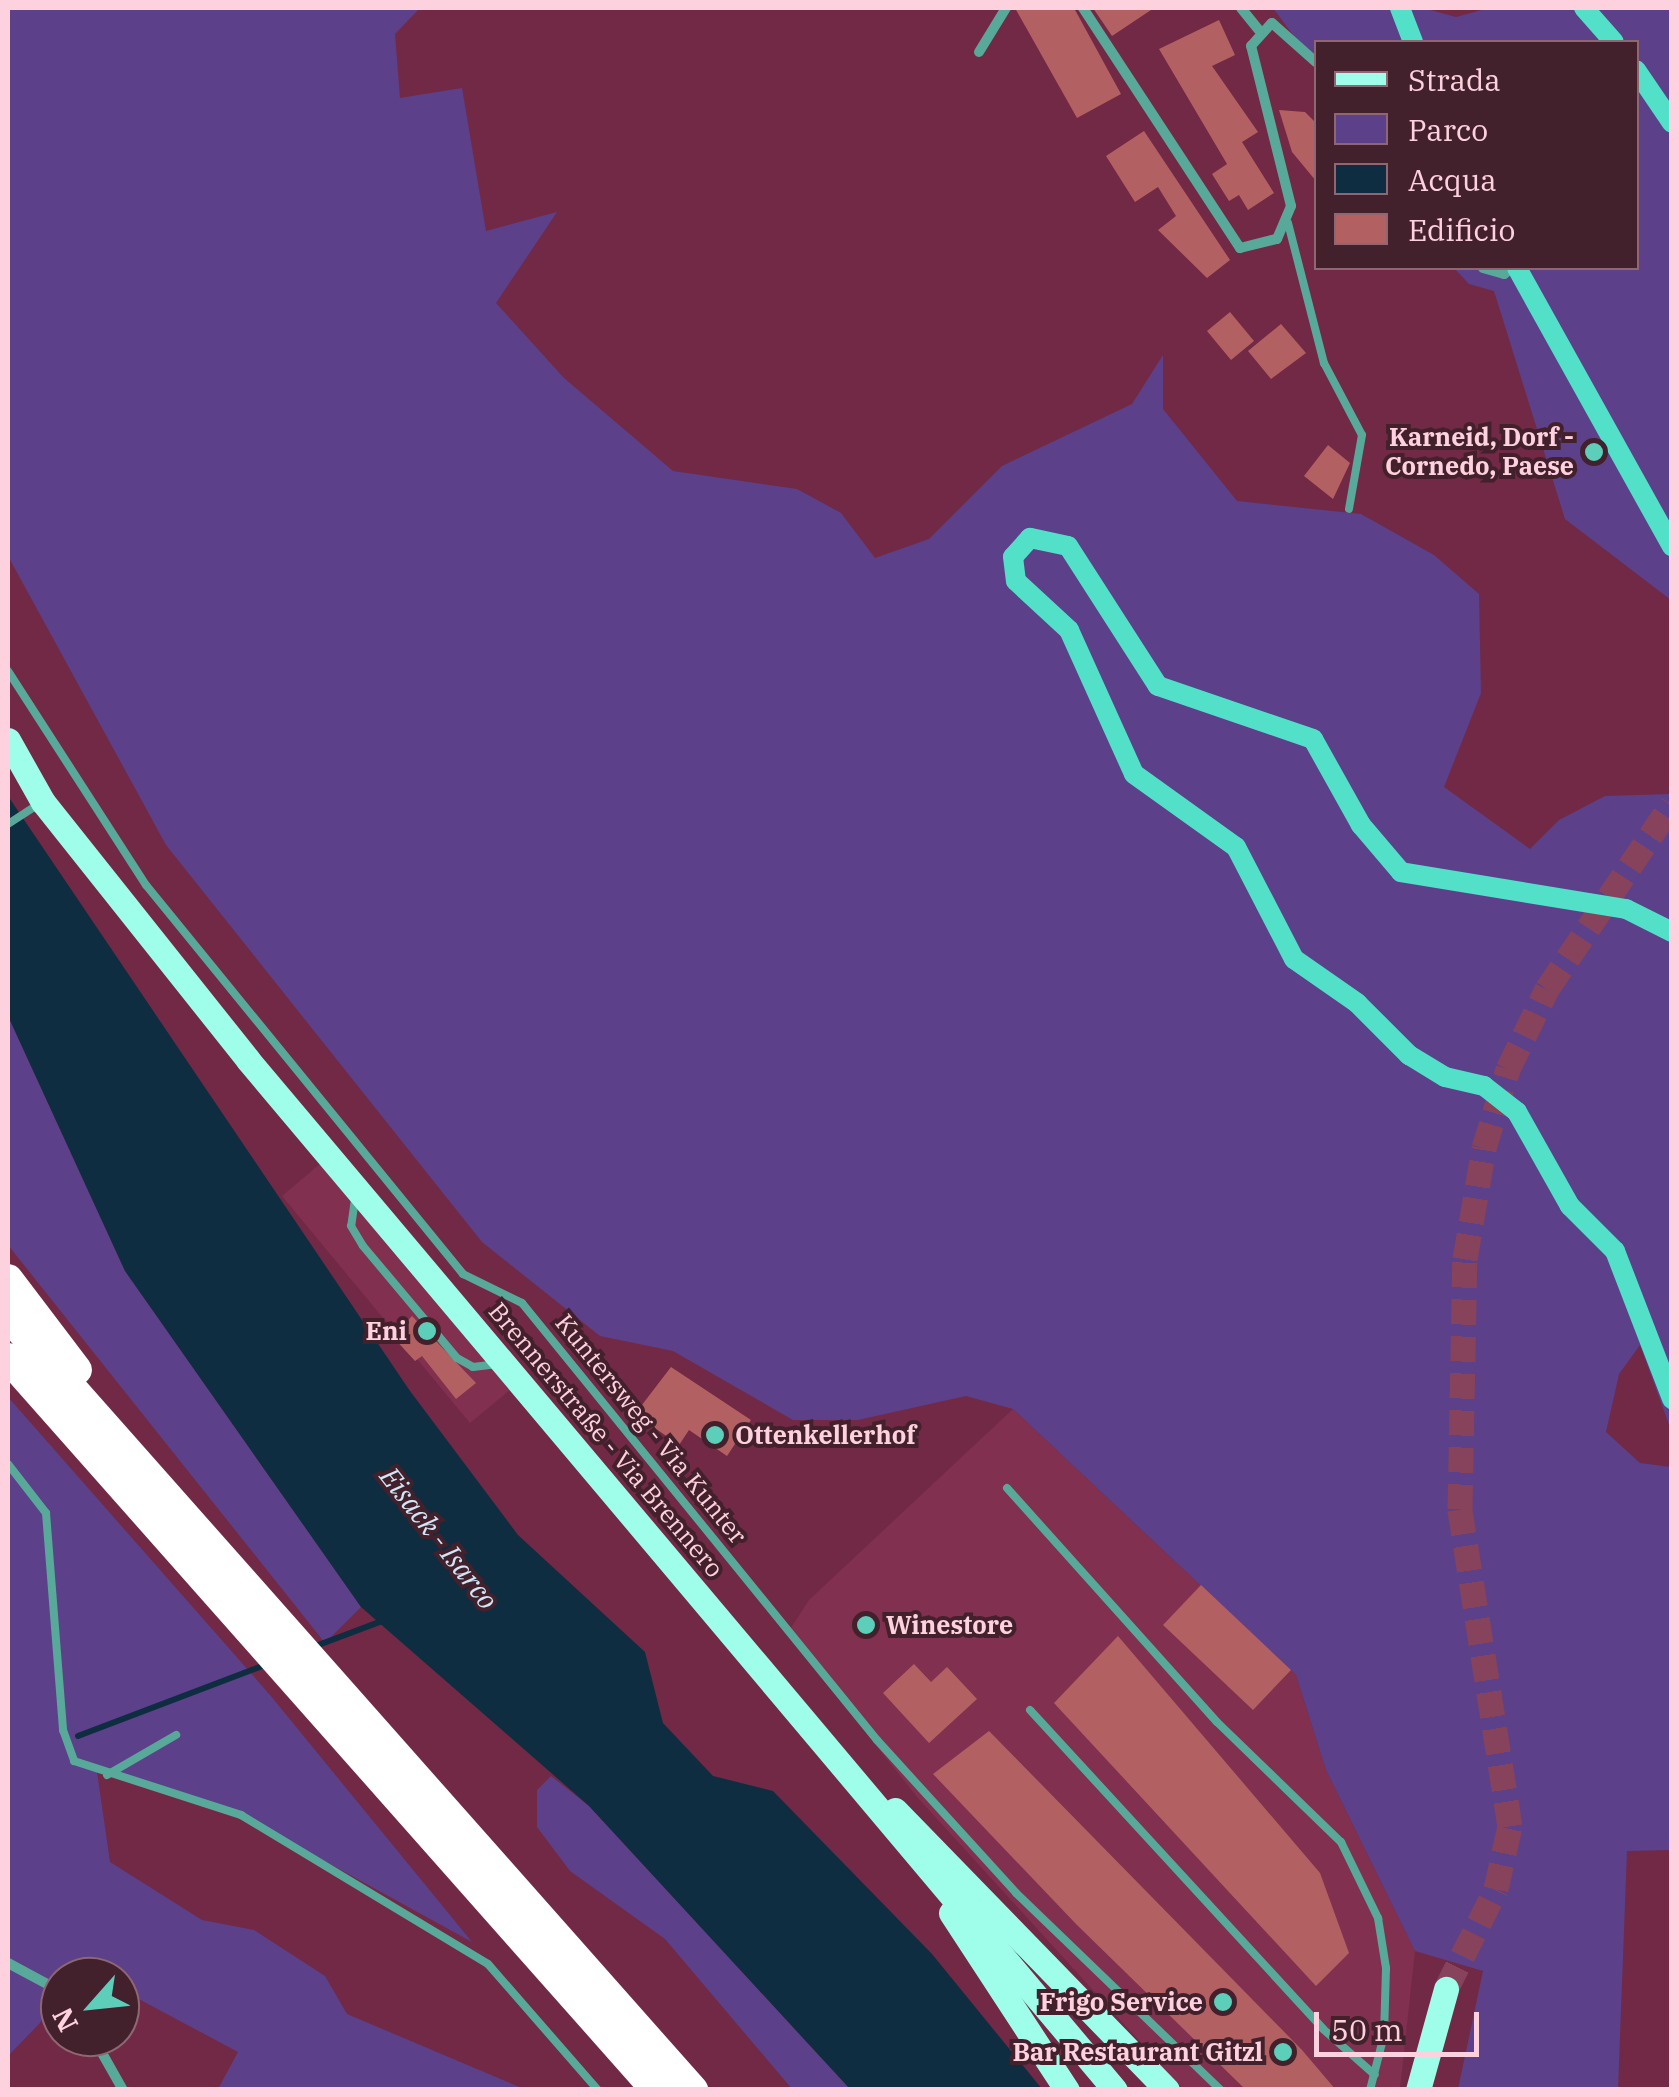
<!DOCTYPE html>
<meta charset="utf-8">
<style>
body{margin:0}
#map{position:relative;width:1679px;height:2097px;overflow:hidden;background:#722945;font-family:"IBM Plex Serif",serif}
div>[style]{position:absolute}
.built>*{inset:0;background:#81304f}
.green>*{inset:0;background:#5c4089}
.water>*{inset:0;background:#0f2d41}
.stream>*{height:6px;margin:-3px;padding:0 3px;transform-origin:3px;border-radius:3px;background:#0f2d41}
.building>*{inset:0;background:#b36062}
.primary-tunnel>*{height:25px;margin-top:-12.5px;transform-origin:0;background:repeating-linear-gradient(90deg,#87425c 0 25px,transparent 0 37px)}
.lane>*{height:8px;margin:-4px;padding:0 4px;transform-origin:4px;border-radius:4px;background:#58a999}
.street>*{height:10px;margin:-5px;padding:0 5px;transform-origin:5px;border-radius:5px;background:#58a999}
.secondary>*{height:20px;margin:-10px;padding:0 10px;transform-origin:10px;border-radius:10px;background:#52e0c8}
.primary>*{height:25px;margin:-12.5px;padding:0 12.5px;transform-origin:12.5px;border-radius:12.5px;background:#9ffeea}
.highway>*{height:30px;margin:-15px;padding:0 15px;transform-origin:15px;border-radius:15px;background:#fff}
.dots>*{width:28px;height:28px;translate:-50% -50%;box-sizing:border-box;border:5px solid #43212c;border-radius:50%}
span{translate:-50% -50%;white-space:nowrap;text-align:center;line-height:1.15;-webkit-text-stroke:8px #43212c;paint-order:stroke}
.poi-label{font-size:25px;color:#fed1de;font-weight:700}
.right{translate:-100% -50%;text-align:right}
.left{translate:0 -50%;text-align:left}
.street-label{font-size:25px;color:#fed1de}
.water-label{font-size:28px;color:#d1e6f6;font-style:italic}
.frame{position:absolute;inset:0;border:10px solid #fed1de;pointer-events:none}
.legend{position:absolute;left:1314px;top:40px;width:325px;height:230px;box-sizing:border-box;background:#43212c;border:2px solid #8e6773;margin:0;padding:12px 18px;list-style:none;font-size:30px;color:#fed1de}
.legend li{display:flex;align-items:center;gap:20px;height:50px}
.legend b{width:50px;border:2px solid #8e6773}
.north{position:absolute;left:40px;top:1957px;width:100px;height:100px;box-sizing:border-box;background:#43212c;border:2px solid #8e6773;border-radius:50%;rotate:243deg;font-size:28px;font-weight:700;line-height:40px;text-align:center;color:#fed1de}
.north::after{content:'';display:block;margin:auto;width:35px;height:45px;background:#5dceb9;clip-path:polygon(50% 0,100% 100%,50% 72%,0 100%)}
.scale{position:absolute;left:1314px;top:2012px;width:165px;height:45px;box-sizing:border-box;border:5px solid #fed1de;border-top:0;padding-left:12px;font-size:30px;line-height:35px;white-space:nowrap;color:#fed1de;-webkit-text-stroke:8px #43212c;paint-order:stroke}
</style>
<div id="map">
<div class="built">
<div style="clip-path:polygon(321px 1163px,510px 1390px,470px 1423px,282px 1196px)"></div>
<div style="clip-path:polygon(1013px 1409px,1296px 1675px,1326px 1770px,1415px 1951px,1400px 2089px,1183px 2089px,918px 1798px,787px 1634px,809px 1600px)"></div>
</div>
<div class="green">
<div style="clip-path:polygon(8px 8px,420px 8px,395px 34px,400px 98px,462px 88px,486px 231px,557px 212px,496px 303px,564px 378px,673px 471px,797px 489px,841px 513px,875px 558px,929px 539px,1002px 466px,1132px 404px,1163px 355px,1163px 409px,1237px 501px,1361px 514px,1434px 555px,1479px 594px,1481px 693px,1444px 787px,1530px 849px,1559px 820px,1605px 796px,1671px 794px,1671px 1430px,1640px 1345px,1619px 1374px,1606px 1432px,1640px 1463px,1671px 1467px,1672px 1850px,1627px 1851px,1618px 2089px,1458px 2089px,1483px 1971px,1415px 1951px,1326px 1770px,1296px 1675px,1013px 1409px,966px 1396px,858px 1420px,793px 1420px,673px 1351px,600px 1336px,482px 1242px,166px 845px,8px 556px)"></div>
<div style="clip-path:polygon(1273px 8px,1423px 8px,1456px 17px,1489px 8px,1671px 8px,1671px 600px,1565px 519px,1494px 291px,1469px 284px,1454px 268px,1636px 268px,1636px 42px,1316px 42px,1316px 66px)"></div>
<div style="clip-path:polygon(8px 1016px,125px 1271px,361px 1607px,325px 1643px,8px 1245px)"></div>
<div style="clip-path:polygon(8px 1397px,270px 1695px,472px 1942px,241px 1815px,97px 1772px,110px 1862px,202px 1920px,254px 1930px,325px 1976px,347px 2014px,524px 2089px,218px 2089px,238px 2052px,120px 1989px,120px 1977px,60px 1977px,40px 2023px,8px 2056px)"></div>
<div style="clip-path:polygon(551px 1776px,589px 1806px,850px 2089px,792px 2089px,665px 1939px,570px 1871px,537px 1827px,537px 1790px)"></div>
</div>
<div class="water">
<div style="clip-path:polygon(8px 796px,410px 1391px,518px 1535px,645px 1652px,663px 1723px,713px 1776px,773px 1791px,932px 1954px,1042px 2089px,850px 2089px,589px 1806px,361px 1607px,125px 1271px,8px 1016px)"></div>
</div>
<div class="stream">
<div style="left:313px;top:1647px;width:77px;rotate:-20.6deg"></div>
<div style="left:78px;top:1736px;width:203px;rotate:-20.8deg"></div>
</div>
<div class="building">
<div style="clip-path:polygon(1015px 8px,1074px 8px,1121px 94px,1077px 118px)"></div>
<div style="clip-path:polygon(1093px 8px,1154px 8px,1112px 36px)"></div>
<div style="clip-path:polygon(1219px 20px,1235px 55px,1212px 66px,1258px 132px,1242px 142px,1274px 193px,1248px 210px,1239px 195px,1229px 201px,1212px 174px,1227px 164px,1159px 49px)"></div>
<div style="clip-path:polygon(1279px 110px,1305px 112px,1316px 123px,1316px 181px,1292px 152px)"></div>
<div style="clip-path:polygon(1144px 131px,1230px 260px,1207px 278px,1158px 230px,1176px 216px,1158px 187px,1135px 202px,1106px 156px)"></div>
<div style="clip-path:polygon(1230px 312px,1254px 341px,1231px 360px,1207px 331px)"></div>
<div style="clip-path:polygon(1281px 324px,1306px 353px,1271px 379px,1248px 351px)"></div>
<div style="clip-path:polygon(1328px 445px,1350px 463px,1333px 499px,1304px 476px)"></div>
<div style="clip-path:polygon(412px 1316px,476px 1383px,456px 1399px,422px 1356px,415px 1361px,393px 1337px)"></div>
<div style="clip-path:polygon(671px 1367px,751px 1420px,727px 1456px,689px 1430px,679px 1445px,635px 1414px)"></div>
<div style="clip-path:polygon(1201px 1585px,1291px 1670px,1253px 1710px,1163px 1625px)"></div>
<div style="clip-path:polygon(1118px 1636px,1320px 1873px,1349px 1953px,1316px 1986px,1054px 1703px)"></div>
<div style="clip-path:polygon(914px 1664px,931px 1682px,947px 1667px,977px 1699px,929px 1743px,883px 1693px)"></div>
<div style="clip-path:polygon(989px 1731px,1302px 2050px,1336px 2090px,1246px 2090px,1076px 1924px,933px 1774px)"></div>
</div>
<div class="primary-tunnel">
<div style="left:1446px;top:1989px;width:112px;rotate:-63.4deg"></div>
<div style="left:1496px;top:1889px;width:65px;rotate:-77.5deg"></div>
<div style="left:1510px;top:1826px;width:321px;rotate:-99deg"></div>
<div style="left:1460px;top:1509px;width:250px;rotate:-88.9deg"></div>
<div style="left:1465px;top:1259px;width:113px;rotate:-80.3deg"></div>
<div style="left:1484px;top:1148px;width:83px;rotate:-73.1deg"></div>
<div style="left:1508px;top:1069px;width:89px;rotate:-64deg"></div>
<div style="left:1547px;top:989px;width:223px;rotate:-56deg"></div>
</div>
<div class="lane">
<div style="left:1288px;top:223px;width:145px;rotate:75.6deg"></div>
<div style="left:1324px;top:363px;width:81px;rotate:62.2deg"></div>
<div style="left:1362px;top:435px;width:75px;rotate:100deg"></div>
<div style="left:8px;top:671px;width:255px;rotate:57.2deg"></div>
<div style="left:146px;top:885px;width:502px;rotate:50.82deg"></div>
<div style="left:463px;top:1274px;width:66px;rotate:26.2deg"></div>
<div style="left:522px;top:1303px;width:563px;rotate:50.91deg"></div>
<div style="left:877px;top:1740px;width:207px;rotate:47.7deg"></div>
<div style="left:1016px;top:1893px;width:284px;rotate:43.9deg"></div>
<div style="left:8px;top:824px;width:37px;rotate:-33deg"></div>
<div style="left:355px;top:1199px;width:27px;rotate:98deg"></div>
<div style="left:351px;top:1226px;width:23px;rotate:59deg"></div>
<div style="left:363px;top:1246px;width:146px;rotate:50deg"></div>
<div style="left:457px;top:1358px;width:18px;rotate:29deg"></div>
<div style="left:473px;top:1367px;width:23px;rotate:-7deg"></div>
<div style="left:8px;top:1464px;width:62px;rotate:52.2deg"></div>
<div style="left:46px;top:1513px;width:218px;rotate:85.5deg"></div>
<div style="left:63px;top:1730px;width:33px;rotate:70deg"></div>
<div style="left:74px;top:1761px;width:176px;rotate:17.9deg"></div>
<div style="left:241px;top:1815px;width:288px;rotate:31.1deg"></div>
<div style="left:488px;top:1964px;width:167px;rotate:48.9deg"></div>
<div style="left:1007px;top:1488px;width:314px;rotate:48.1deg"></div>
<div style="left:1217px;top:1722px;width:173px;rotate:44.1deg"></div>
<div style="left:1341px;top:1842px;width:85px;rotate:64deg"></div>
<div style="left:1378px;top:1918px;width:51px;rotate:80.9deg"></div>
<div style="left:1386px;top:1968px;width:67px;rotate:91.7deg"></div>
<div style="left:1384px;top:2035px;width:57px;rotate:104.3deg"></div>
<div style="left:1030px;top:1710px;width:433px;rotate:47.4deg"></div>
<div style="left:1323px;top:2029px;width:69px;rotate:41.5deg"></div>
<div style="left:107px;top:1775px;width:80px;rotate:-30.1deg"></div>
</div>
<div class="street">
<div style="left:1083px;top:8px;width:287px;rotate:56.8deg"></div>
<div style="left:1240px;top:248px;width:38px;rotate:-14deg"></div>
<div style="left:1277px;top:239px;width:36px;rotate:-67deg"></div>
<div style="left:1291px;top:206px;width:165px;rotate:-104deg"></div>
<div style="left:1251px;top:46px;width:31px;rotate:-48deg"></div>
<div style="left:1272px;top:23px;width:59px;rotate:41.6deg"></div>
<div style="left:1241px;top:8px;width:28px;rotate:51deg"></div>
<div style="left:979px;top:52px;width:52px;rotate:-58.5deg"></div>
<div style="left:1483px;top:268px;width:22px;rotate:16deg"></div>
<div style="left:1504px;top:274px;width:10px;rotate:-37deg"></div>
<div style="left:8px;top:1963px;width:59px;rotate:28.3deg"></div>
<div style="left:93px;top:2037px;width:61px;rotate:60.5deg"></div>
</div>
<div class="secondary">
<div style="left:1400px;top:8px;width:36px;rotate:69deg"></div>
<div style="left:1584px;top:8px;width:45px;rotate:48.6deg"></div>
<div style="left:1636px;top:70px;width:64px;rotate:55.8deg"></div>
<div style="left:1517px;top:268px;width:319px;rotate:60.9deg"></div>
<div style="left:1672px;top:932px;width:51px;rotate:-153.4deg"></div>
<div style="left:1626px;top:909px;width:228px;rotate:-170.7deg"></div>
<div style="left:1401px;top:872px;width:62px;rotate:-130.4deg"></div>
<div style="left:1361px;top:825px;width:98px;rotate:-119.2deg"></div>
<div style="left:1313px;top:739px;width:164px;rotate:-161.1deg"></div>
<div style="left:1158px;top:686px;width:166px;rotate:-122.7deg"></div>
<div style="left:1068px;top:546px;width:39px;rotate:-168deg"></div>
<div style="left:1030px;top:538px;width:25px;rotate:132deg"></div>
<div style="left:1013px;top:557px;width:24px;rotate:83deg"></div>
<div style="left:1016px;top:581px;width:72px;rotate:42.8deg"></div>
<div style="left:1069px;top:630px;width:158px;rotate:65.7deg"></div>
<div style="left:1134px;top:774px;width:125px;rotate:35.6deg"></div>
<div style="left:1236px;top:847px;width:126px;rotate:62.6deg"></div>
<div style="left:1294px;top:959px;width:77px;rotate:34.9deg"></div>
<div style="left:1357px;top:1003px;width:74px;rotate:45deg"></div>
<div style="left:1409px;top:1055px;width:42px;rotate:31.4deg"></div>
<div style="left:1445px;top:1077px;width:40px;rotate:13deg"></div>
<div style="left:1484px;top:1086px;width:42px;rotate:38.2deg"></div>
<div style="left:1517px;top:1112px;width:108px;rotate:60.6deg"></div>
<div style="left:1570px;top:1206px;width:64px;rotate:45deg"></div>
<div style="left:1615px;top:1251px;width:159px;rotate:68.9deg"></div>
</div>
<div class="primary">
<div style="left:8px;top:740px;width:71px;rotate:60.6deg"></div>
<div style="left:43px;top:802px;width:330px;rotate:51.5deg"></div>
<div style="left:248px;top:1060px;width:1346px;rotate:49.91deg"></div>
<div style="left:895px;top:1810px;width:390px;rotate:45.8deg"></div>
<div style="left:951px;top:1913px;width:212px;rotate:56.8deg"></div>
<div style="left:1418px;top:2090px;width:105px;rotate:-74.5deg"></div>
</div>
<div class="highway">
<div style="left:8px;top:1279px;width:114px;rotate:52.8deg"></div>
<div style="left:8px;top:1316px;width:1034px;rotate:48.49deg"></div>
<div style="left:8px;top:1358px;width:978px;rotate:48.48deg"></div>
</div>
<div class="dots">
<div style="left:1594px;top:452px;background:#5dceb9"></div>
<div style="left:427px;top:1331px;background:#5dceb9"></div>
<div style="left:715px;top:1435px;background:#5dceb9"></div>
<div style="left:866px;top:1625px;background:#5dceb9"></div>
<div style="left:1223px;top:2002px;background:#5dceb9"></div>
<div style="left:1283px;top:2052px;background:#5dceb9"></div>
</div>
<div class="poi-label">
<span class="right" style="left:1574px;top:452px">Karneid, Dorf -<br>Cornedo, Paese</span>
<span class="right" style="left:407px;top:1331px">Eni</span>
<span class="left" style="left:735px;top:1435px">Ottenkellerhof</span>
<span class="left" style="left:886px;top:1625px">Winestore</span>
<span class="right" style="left:1203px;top:2002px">Frigo Service</span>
<span class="right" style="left:1263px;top:2052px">Bar Restaurant Gitzl</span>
</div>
<div class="street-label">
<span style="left:651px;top:1429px;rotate:51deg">Kuntersweg - Via Kunter</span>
<span style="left:606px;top:1440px;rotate:50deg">Brennerstraße - Via Brennero</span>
</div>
<div class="water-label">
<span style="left:439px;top:1538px;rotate:52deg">Eisack - Isarco</span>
</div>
<div class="frame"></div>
<ul class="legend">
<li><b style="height:12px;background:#9ffeea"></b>Strada</li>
<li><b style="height:28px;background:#5c4089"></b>Parco</li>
<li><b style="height:28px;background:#0f2d41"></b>Acqua</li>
<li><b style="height:28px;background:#b36062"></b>Edificio</li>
</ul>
<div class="north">N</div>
<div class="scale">50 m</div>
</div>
